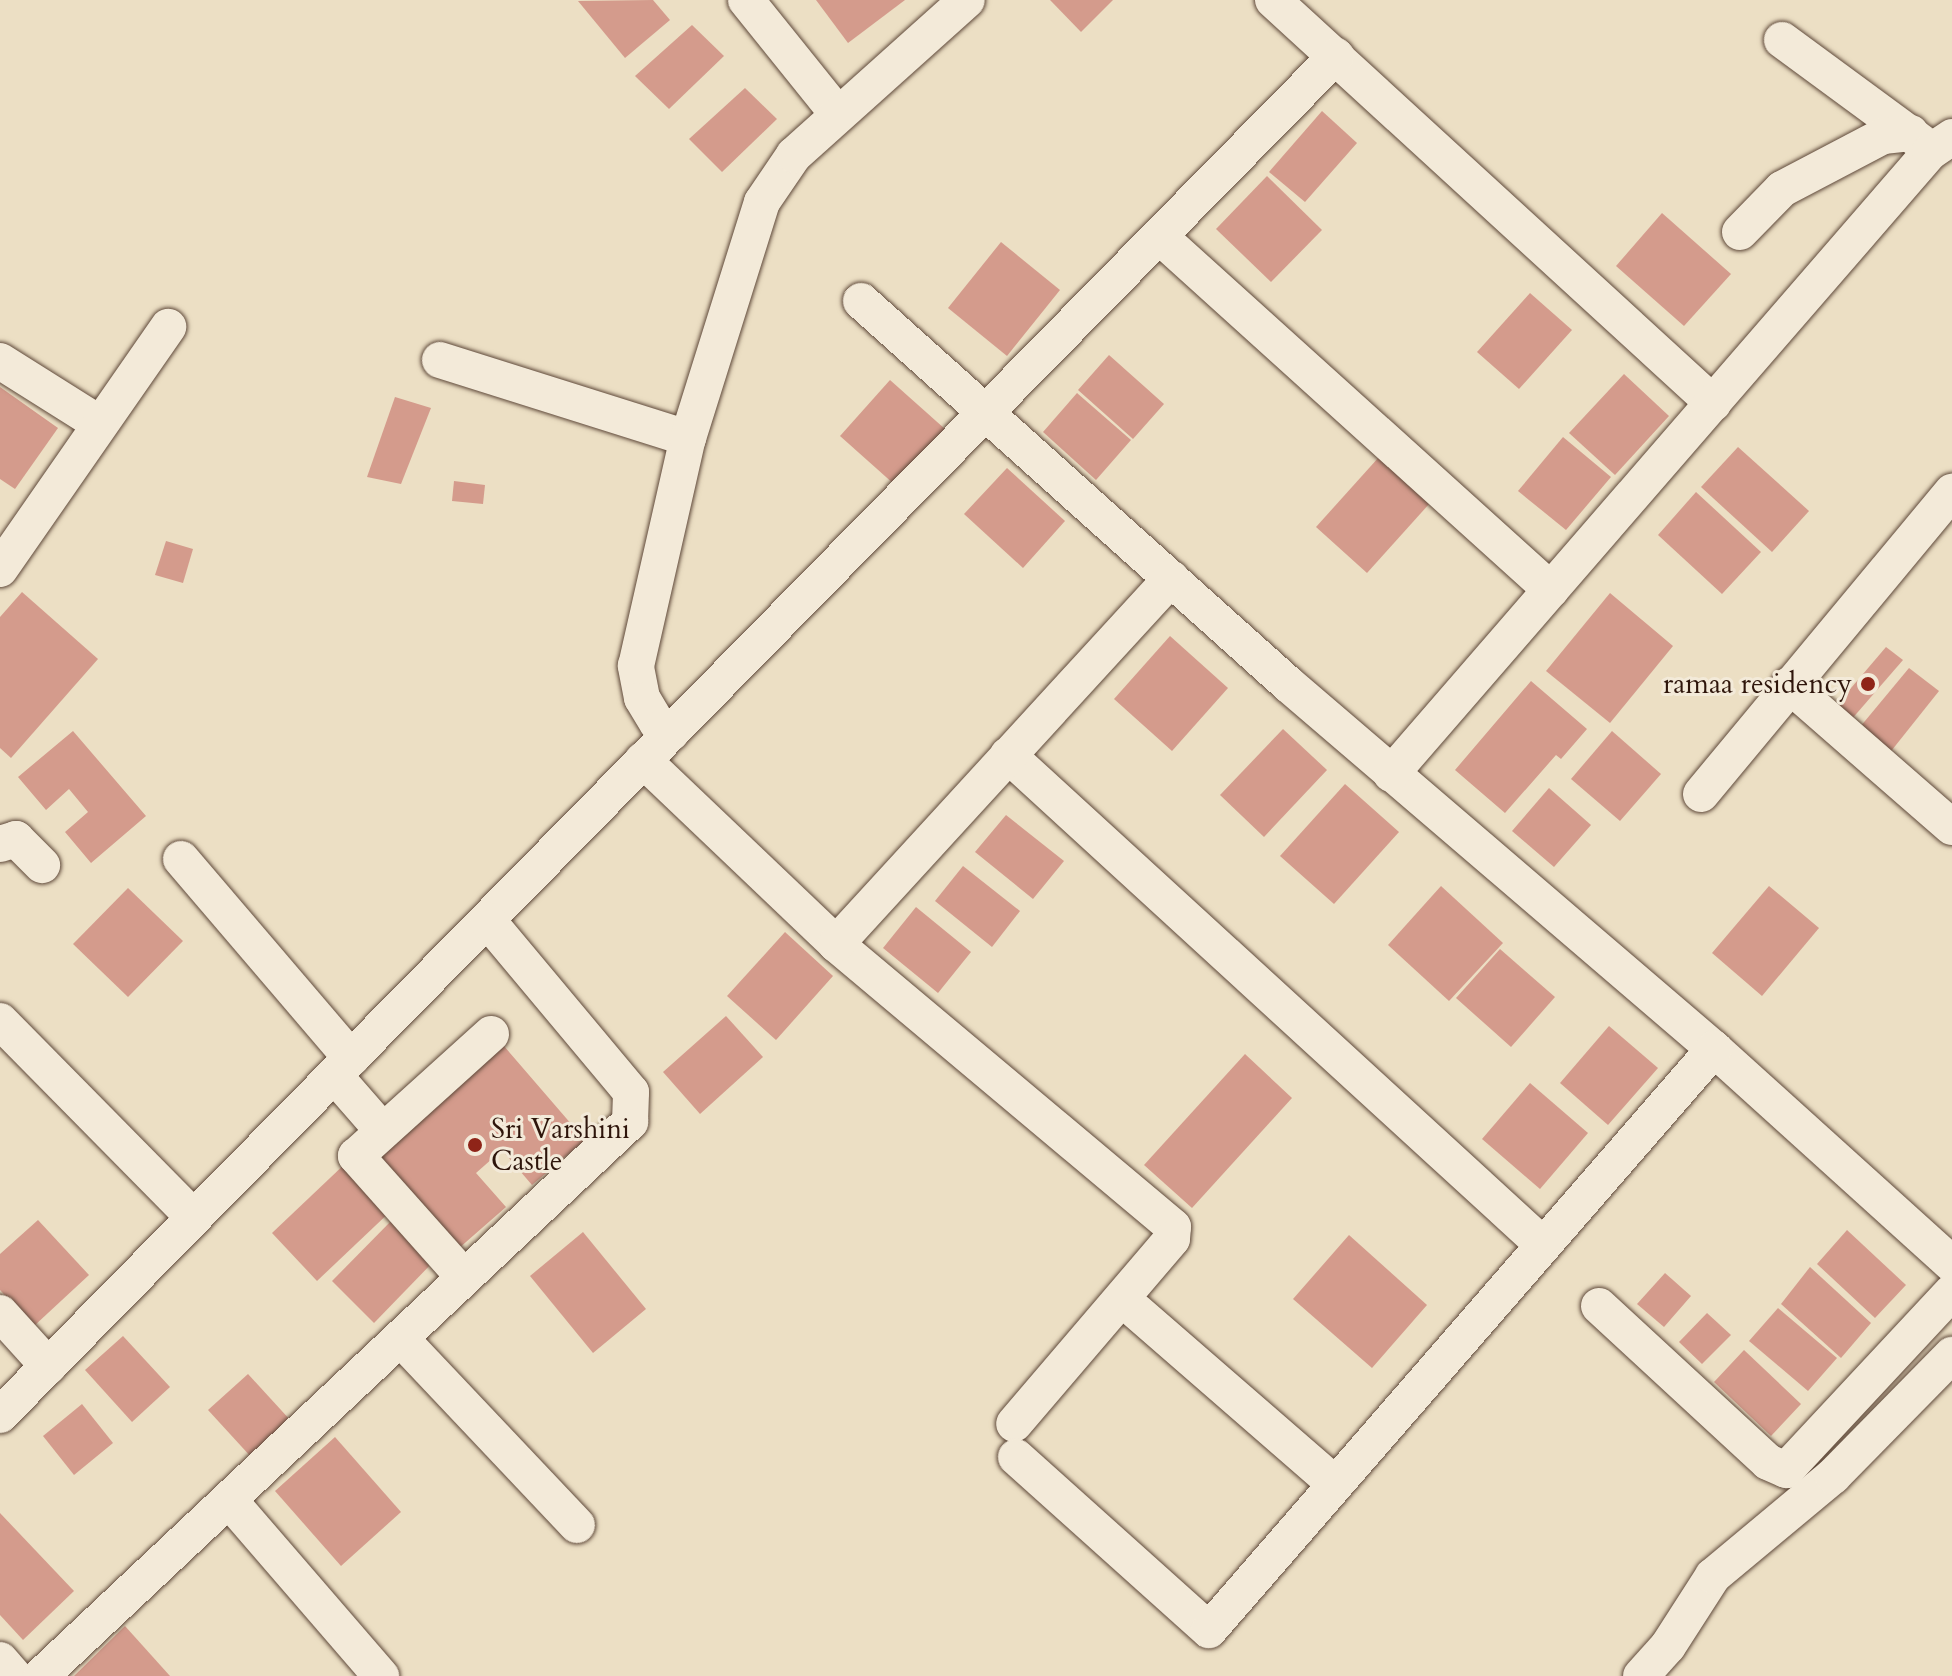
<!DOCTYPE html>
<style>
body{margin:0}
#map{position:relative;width:1952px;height:1676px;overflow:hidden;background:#ecdfc4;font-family:Cardo,serif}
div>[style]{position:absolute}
.building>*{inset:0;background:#d49b8c}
.roads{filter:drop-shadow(0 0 2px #5e4839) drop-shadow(0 0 2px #5e4839)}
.minor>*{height:36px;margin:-18px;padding:0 18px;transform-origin:18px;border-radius:18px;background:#f3ead9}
.dots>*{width:22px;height:22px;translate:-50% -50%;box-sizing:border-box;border:4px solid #f3ead9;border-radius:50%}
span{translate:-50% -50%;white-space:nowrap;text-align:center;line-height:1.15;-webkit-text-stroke:6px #f3ead9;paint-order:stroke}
.poi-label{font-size:28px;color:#2e150b}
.right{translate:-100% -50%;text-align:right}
.left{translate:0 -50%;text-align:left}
</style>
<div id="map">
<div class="building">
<div style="clip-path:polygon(653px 0,670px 20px,625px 58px,578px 1px)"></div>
<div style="clip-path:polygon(816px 0,905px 0,848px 43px)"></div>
<div style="clip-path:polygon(1050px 0,1113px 0,1081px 32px)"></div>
<div style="clip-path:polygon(692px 25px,724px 56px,669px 109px,635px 76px)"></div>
<div style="clip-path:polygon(745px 88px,777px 119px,722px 172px,689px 139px)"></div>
<div style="clip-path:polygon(1322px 111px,1357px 143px,1305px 202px,1269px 172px)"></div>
<div style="clip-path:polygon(1267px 176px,1322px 230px,1271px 282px,1216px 229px)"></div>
<div style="clip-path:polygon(1662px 213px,1731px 274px,1684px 326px,1616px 266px)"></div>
<div style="clip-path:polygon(1001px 242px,1060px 290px,1007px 356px,948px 308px)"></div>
<div style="clip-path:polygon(1530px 293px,1572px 330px,1519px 389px,1477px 352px)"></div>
<div style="clip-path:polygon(1109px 355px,1164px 404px,1133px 439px,1078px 390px)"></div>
<div style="clip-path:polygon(1624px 374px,1669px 416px,1615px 475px,1569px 433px)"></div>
<div style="clip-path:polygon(890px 380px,945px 429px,895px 485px,840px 436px)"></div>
<div style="clip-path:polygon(0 387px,58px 428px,15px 489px,0 479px)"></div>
<div style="clip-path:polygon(1077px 393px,1131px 440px,1096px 480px,1043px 432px)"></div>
<div style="clip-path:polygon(395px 397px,431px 408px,401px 484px,367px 477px)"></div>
<div style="clip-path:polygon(1563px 437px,1611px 477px,1566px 530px,1518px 491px)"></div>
<div style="clip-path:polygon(1738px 447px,1809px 511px,1772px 552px,1701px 487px)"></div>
<div style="clip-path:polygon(1379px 457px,1430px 503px,1367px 573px,1316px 527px)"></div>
<div style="clip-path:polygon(1007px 468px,1065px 521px,1023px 568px,964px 514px)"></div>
<div style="clip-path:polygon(454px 481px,485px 485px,483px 504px,452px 501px)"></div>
<div style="clip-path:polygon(1696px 492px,1761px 552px,1722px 594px,1658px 535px)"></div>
<div style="clip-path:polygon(166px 541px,193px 549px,183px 583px,155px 575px)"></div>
<div style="clip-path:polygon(22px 592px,98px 659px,11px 758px,0 748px,0 617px)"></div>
<div style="clip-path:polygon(1610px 593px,1673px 646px,1610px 723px,1546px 671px)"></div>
<div style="clip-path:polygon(1170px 636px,1228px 688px,1172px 751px,1114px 699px)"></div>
<div style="clip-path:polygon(1886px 647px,1903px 660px,1851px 720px,1834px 708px)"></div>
<div style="clip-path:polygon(1909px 668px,1939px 691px,1888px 755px,1860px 727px)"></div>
<div style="clip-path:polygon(1531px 681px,1587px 729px,1561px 759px,1556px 755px,1505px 813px,1455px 770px)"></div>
<div style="clip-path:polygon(1283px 729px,1327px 770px,1264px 837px,1220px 795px)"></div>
<div style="clip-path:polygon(73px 731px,146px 816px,91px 863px,65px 832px,88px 812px,69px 789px,46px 810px,18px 777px)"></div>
<div style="clip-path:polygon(1612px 731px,1661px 774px,1620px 821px,1571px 779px)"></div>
<div style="clip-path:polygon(1345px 784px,1399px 832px,1334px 904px,1280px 856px)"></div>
<div style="clip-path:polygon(1549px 788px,1591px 825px,1554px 867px,1512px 831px)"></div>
<div style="clip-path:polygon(1006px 815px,1064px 861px,1033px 899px,975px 852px)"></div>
<div style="clip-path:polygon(963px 866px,1020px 911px,992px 947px,935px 901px)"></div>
<div style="clip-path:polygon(1441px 886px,1503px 943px,1449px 1001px,1388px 945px)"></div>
<div style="clip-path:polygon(1769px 886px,1819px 928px,1762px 996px,1712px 953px)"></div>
<div style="clip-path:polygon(128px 888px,183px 941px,128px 997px,73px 944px)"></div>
<div style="clip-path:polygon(916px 907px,971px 952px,938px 993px,883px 948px)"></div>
<div style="clip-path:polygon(785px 932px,833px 976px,776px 1040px,727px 996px)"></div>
<div style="clip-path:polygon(1500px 949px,1555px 997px,1511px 1047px,1456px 998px)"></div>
<div style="clip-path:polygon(726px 1016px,763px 1057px,700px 1114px,663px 1072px)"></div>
<div style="clip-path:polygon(1609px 1026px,1658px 1068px,1608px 1125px,1560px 1083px)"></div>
<div style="clip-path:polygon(497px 1038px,585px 1140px,532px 1185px,502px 1150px,476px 1173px,506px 1207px,450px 1256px,362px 1153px)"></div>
<div style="clip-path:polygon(1245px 1054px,1292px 1098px,1192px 1208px,1144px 1165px)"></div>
<div style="clip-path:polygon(1530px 1083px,1588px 1133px,1540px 1189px,1482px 1139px)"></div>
<div style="clip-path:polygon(349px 1160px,394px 1208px,317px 1281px,272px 1233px)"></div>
<div style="clip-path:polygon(395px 1217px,436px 1259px,374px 1323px,332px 1281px)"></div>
<div style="clip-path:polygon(38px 1220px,89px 1275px,34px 1326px,0 1290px,0 1254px)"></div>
<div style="clip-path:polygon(1847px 1230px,1906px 1285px,1875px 1318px,1817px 1264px)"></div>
<div style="clip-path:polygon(583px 1232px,646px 1309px,593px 1353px,530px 1276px)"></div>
<div style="clip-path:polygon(1349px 1235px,1427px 1305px,1372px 1368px,1293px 1299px)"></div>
<div style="clip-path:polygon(1810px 1267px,1871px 1323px,1841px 1358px,1781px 1304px)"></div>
<div style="clip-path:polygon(1665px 1273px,1691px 1296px,1664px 1327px,1637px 1304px)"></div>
<div style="clip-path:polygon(1778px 1308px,1837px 1358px,1808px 1391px,1749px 1341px)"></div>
<div style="clip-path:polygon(1707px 1313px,1731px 1335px,1702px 1364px,1679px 1342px)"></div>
<div style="clip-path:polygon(123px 1336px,170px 1387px,132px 1422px,85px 1370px)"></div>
<div style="clip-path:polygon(1744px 1350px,1801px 1404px,1771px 1436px,1714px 1382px)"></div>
<div style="clip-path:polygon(248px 1374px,292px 1422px,252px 1458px,208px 1410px)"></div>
<div style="clip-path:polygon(82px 1404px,113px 1443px,74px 1475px,43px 1436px)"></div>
<div style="clip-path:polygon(335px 1437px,401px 1512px,341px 1566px,275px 1491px)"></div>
<div style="clip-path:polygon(0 1513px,74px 1591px,23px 1640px,0 1615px)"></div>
<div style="clip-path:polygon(125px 1626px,170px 1676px,74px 1676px)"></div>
</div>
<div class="roads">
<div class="minor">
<div style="left:746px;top:0;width:145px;rotate:51.2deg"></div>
<div style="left:1273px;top:0;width:597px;rotate:42.49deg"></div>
<div style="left:1782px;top:40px;width:172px;rotate:36.3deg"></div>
<div style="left:1740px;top:232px;width:60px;rotate:-45.7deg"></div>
<div style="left:1782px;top:189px;width:114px;rotate:-27.7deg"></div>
<div style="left:1883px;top:136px;width:28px;rotate:-6deg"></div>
<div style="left:1159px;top:236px;width:528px;rotate:42.08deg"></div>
<div style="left:861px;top:301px;width:574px;rotate:41.89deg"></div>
<div style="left:1288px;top:684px;width:561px;rotate:40.59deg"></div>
<div style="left:1714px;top:1049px;width:321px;rotate:42.1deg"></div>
<div style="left:440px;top:360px;width:260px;rotate:17.5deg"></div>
<div style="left:0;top:361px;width:115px;rotate:32.2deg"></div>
<div style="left:0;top:569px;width:295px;rotate:-55.2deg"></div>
<div style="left:1789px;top:685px;width:216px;rotate:41.1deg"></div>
<div style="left:671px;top:733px;width:17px;rotate:-144deg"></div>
<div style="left:657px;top:723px;width:29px;rotate:-121deg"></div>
<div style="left:642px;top:698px;width:33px;rotate:-101deg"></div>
<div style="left:636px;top:666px;width:234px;rotate:-77.2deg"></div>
<div style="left:688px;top:438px;width:247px;rotate:-72.6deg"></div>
<div style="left:762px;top:202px;width:57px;rotate:-55.8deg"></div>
<div style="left:794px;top:155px;width:232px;rotate:-41.9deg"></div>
<div style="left:1008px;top:755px;width:724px;rotate:42.48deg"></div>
<div style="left:643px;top:760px;width:267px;rotate:43.6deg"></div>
<div style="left:836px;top:944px;width:440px;rotate:40deg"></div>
<div style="left:1173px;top:1227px;width:12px;rotate:95deg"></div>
<div style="left:1172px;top:1239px;width:243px;rotate:130.5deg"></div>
<div style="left:1391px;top:774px;width:823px;rotate:-49.09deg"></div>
<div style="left:1930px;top:152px;width:27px;rotate:-34deg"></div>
<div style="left:1701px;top:794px;width:393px;rotate:-50.3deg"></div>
<div style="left:0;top:844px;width:17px;rotate:-17deg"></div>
<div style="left:16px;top:839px;width:37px;rotate:45deg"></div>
<div style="left:181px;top:859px;width:262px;rotate:49.5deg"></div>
<div style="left:836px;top:944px;width:496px;rotate:-47.5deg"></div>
<div style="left:0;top:1021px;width:276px;rotate:45.4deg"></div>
<div style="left:334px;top:1075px;width:73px;rotate:48.9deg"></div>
<div style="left:455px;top:1267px;width:149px;rotate:-131.7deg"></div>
<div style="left:356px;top:1156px;width:182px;rotate:-42.1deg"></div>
<div style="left:1599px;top:1306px;width:230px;rotate:42.7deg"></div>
<div style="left:1768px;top:1462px;width:20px;rotate:24deg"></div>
<div style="left:1786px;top:1470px;width:243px;rotate:-47deg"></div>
<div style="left:1136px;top:1311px;width:264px;rotate:41deg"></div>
<div style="left:0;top:1313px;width:72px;rotate:47.8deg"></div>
<div style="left:401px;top:1339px;width:256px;rotate:46.6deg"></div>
<div style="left:0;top:1415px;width:1906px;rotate:-45.49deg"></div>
<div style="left:1016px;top:1457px;width:259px;rotate:41.9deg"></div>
<div style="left:1209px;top:1630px;width:770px;rotate:-49deg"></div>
<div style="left:229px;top:1500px;width:233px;rotate:49.2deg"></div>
<div style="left:0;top:1660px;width:21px;rotate:49deg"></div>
<div style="left:41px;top:1676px;width:809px;rotate:-43.25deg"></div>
<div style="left:630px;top:1122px;width:30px;rotate:-88deg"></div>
<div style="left:631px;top:1092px;width:224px;rotate:-129.9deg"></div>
<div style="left:1641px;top:1676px;width:40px;rotate:-48deg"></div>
<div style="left:1668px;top:1646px;width:83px;rotate:-57.3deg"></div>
<div style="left:1713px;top:1576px;width:156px;rotate:-39.8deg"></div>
<div style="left:1833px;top:1476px;width:170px;rotate:-45.5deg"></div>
</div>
</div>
<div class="dots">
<div style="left:1868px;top:684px;background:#8f2418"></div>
<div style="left:475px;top:1145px;background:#8f2418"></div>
</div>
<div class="poi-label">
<span class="right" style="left:1852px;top:684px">ramaa residency</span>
<span class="left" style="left:491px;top:1145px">Sri Varshini<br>Castle</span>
</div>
</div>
